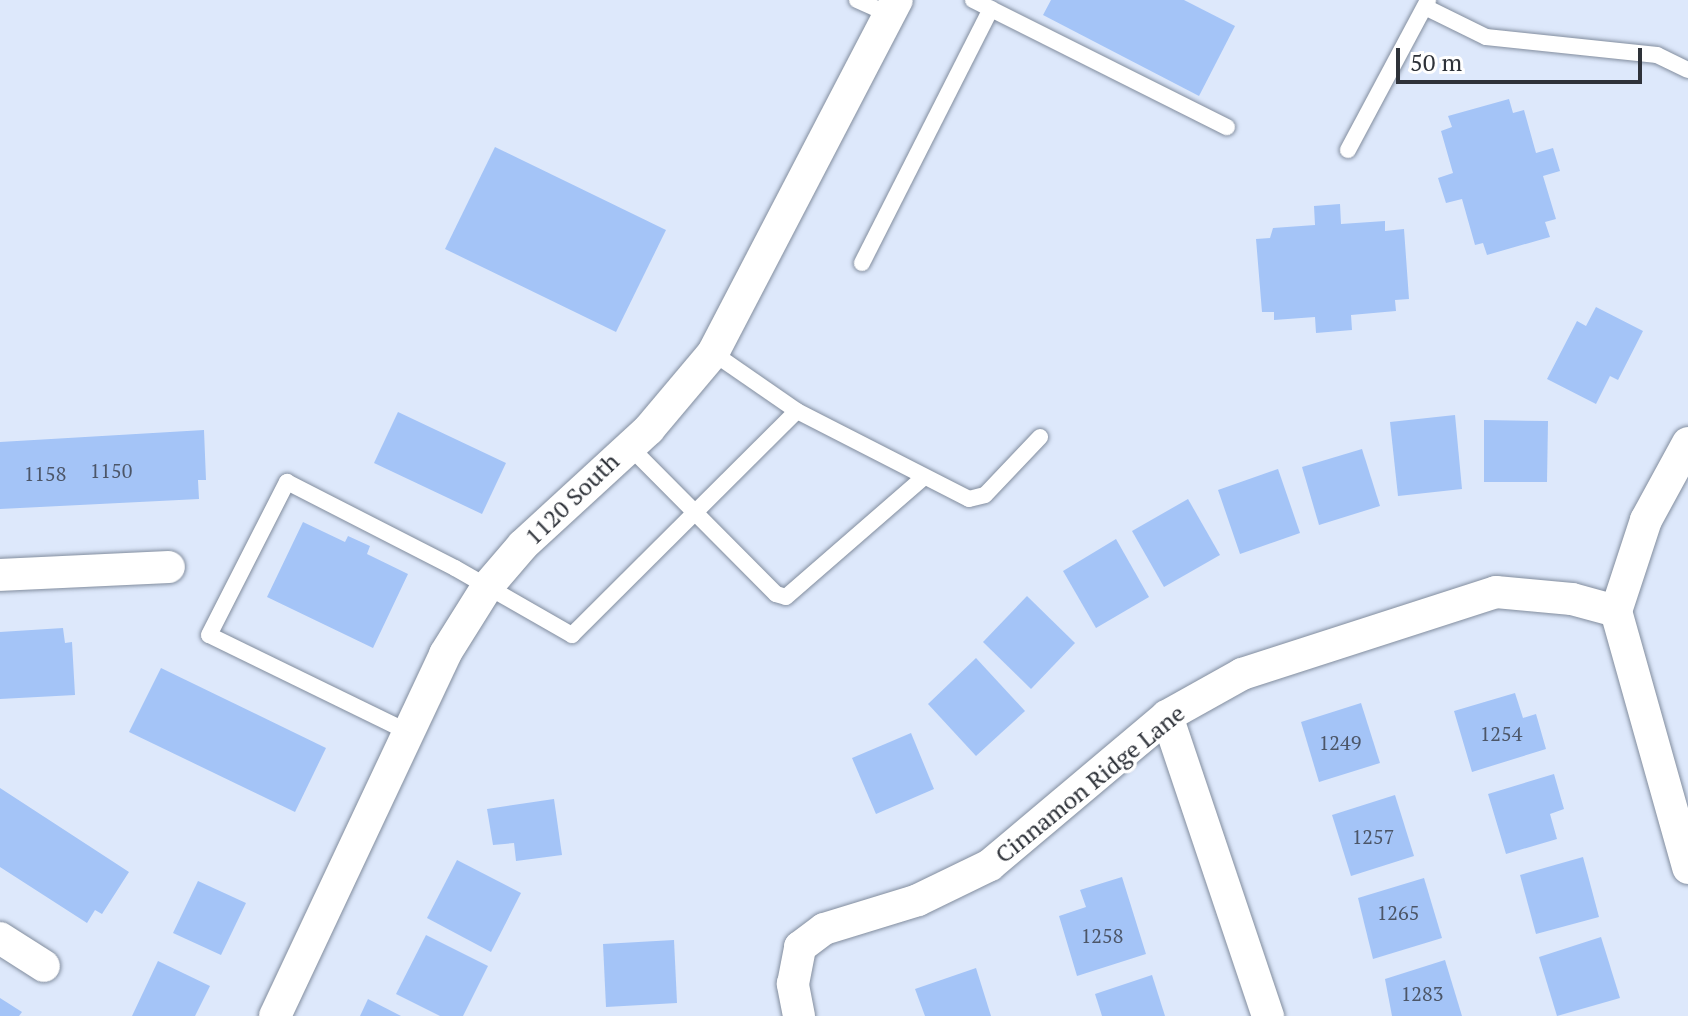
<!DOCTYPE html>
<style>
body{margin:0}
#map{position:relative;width:1688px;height:1016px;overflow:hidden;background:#dde8fb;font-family:"PT Serif",serif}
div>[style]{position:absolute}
.building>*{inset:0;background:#a4c4f7}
.roads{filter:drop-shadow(0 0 2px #828d9e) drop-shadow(0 0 2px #828d9e)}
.lane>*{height:16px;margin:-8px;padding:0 8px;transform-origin:8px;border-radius:8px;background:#fff}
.street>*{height:32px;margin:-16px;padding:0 16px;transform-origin:16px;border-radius:16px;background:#fff}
span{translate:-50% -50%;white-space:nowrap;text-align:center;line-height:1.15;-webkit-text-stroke:7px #fff;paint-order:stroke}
.number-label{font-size:20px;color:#4c5668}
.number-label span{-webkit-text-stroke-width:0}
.street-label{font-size:24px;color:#2e3239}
.scale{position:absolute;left:1396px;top:48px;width:246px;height:36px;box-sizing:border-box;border:4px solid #2e3239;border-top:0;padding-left:10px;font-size:24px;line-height:28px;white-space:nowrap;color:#2e3239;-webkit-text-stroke:6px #fff;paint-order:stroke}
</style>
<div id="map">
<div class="building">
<div style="clip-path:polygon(1051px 0,1184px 0,1235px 26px,1199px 96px,1043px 15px)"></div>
<div style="clip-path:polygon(1509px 99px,1513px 113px,1524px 110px,1536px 153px,1553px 148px,1560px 171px,1543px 176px,1556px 219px,1545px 222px,1550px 237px,1487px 255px,1483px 243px,1475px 245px,1462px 199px,1446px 203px,1438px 178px,1453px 173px,1441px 131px,1452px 127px,1448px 116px)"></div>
<div style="clip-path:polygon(495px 147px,666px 230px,616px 332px,445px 249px)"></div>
<div style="clip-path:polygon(1340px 204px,1341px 224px,1385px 221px,1385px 231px,1404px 229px,1409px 299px,1395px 300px,1396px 311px,1351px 315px,1352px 330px,1316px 333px,1315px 317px,1274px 320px,1274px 312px,1262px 312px,1256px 239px,1270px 238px,1273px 228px,1315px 225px,1314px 206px)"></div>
<div style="clip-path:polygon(1596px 307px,1643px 331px,1618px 380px,1610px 376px,1596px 404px,1547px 379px,1577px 321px,1586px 326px)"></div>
<div style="clip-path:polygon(398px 412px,506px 463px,482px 514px,374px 463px)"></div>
<div style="clip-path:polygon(1455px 415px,1462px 489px,1398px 496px,1390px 422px)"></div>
<div style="clip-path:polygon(1484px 420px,1548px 421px,1547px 482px,1484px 482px)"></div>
<div style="clip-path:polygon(204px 430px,206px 480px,198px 480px,199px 499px,0 509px,0 442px)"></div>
<div style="clip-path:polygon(1362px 449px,1380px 506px,1319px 525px,1302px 467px)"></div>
<div style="clip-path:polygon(1278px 469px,1300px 533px,1240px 554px,1218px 490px)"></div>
<div style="clip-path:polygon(1188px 499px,1220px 555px,1164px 587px,1132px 531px)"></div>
<div style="clip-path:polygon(303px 522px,345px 542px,348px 536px,370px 546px,367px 554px,408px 574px,373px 648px,267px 597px)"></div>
<div style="clip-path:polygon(1116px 539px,1149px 597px,1096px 628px,1063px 571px)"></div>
<div style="clip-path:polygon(1027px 596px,1075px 643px,1031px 689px,983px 642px)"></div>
<div style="clip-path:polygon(63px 628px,65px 643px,72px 642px,75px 695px,0 699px,0 632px)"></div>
<div style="clip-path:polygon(976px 658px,1025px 711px,976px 756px,928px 704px)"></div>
<div style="clip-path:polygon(161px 668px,326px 748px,295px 812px,129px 732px)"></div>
<div style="clip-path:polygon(1515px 693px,1523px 718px,1536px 714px,1546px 749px,1472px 772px,1454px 711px)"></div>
<div style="clip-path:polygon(1361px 703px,1380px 763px,1319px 782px,1301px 722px)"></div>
<div style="clip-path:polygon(911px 733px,934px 789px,876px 814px,852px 758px)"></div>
<div style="clip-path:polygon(1554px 774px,1564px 809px,1550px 814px,1557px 839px,1506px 854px,1488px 794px)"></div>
<div style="clip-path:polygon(0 788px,129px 872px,102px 914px,95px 910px,87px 923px,0 867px)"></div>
<div style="clip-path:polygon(1395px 795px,1414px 856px,1351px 876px,1332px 815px)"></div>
<div style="clip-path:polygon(554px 799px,562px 855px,516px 861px,514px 843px,493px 845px,487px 809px)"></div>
<div style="clip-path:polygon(1583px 857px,1599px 917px,1536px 934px,1520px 875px)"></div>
<div style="clip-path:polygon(457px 860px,521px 893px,491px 952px,427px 918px)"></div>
<div style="clip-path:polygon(1122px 877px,1146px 954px,1077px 976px,1059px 916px,1086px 907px,1080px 890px)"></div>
<div style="clip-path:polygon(1424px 878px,1442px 938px,1373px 959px,1358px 898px)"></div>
<div style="clip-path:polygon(198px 881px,246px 903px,221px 955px,173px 933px)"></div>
<div style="clip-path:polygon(426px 935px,488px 966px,463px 1016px,440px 1016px,396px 994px)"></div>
<div style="clip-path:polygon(1601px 937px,1620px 998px,1557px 1016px,1539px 957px)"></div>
<div style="clip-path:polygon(674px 940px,677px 1003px,606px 1007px,603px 944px)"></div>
<div style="clip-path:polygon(1445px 960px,1462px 1016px,1392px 1016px,1385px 979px)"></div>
<div style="clip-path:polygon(158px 961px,210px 986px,195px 1016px,132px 1016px)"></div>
<div style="clip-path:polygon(976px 968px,991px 1016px,925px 1016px,915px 989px)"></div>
<div style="clip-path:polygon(1152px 975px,1165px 1016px,1102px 1016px,1095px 994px)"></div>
<div style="clip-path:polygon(0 998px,22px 1012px,19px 1016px,0 1016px)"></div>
<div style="clip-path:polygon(368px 999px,401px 1016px,360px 1016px)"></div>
</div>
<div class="roads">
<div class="lane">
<div style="left:857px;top:0;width:36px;rotate:24deg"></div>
<div style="left:973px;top:0;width:284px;rotate:26.6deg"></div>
<div style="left:1425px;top:7px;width:68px;rotate:26.2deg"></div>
<div style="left:1486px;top:37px;width:172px;rotate:6deg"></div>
<div style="left:1657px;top:55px;width:34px;rotate:26deg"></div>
<div style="left:1348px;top:150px;width:170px;rotate:-61.9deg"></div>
<div style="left:862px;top:263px;width:285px;rotate:-63.1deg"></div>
<div style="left:713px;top:353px;width:102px;rotate:34.6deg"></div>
<div style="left:797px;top:411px;width:193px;rotate:27.1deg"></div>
<div style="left:969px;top:499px;width:16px;rotate:-14deg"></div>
<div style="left:985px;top:495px;width:80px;rotate:-46.5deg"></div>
<div style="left:628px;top:445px;width:210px;rotate:45.2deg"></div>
<div style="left:776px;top:594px;width:10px;rotate:17deg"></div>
<div style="left:786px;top:597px;width:183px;rotate:-41deg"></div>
<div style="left:408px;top:732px;width:221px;rotate:-154deg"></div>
<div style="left:209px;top:635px;width:172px;rotate:-63deg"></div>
<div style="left:287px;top:482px;width:189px;rotate:27.1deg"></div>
<div style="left:455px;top:568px;width:135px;rotate:29.8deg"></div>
<div style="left:572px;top:635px;width:317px;rotate:-44.9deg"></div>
</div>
<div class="street">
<div style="left:1688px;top:443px;width:88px;rotate:118.6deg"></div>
<div style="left:1646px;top:520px;width:96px;rotate:108.2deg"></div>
<div style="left:1616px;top:611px;width:267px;rotate:74.3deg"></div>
<div style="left:0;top:575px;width:169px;rotate:-2.7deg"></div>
<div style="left:1167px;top:716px;width:317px;rotate:71.4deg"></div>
<div style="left:0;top:938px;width:52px;rotate:32.5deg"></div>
<div style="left:275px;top:1016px;width:400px;rotate:-64.8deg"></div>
<div style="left:445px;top:654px;width:79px;rotate:-57.9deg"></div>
<div style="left:487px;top:587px;width:55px;rotate:-49.4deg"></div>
<div style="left:523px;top:545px;width:171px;rotate:-42.6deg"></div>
<div style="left:649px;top:429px;width:99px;rotate:-49.9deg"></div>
<div style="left:713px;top:353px;width:398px;rotate:-62.5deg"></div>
<div style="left:799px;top:1016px;width:33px;rotate:-101deg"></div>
<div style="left:793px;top:984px;width:38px;rotate:-79deg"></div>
<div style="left:800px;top:947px;width:30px;rotate:-37deg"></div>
<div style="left:824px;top:929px;width:98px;rotate:-17.1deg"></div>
<div style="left:918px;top:900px;width:80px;rotate:-25.9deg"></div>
<div style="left:990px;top:865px;width:231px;rotate:-40.1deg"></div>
<div style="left:1167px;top:716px;width:86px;rotate:-29.2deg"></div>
<div style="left:1242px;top:674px;width:267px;rotate:-17.9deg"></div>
<div style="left:1496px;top:592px;width:76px;rotate:5.3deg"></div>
<div style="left:1572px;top:599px;width:46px;rotate:15.3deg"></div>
</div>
</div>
<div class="number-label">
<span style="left:111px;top:470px">1150</span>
<span style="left:45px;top:473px">1158</span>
<span style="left:1501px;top:733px">1254</span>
<span style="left:1340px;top:742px">1249</span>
<span style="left:1373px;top:836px">1257</span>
<span style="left:1398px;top:912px">1265</span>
<span style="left:1102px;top:935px">1258</span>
<span style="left:1422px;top:993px">1283</span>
</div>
<div class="street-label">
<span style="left:572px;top:499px;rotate:-44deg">1120 South</span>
<span style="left:1090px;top:784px;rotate:-39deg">Cinnamon Ridge Lane</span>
</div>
<div class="scale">50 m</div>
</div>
